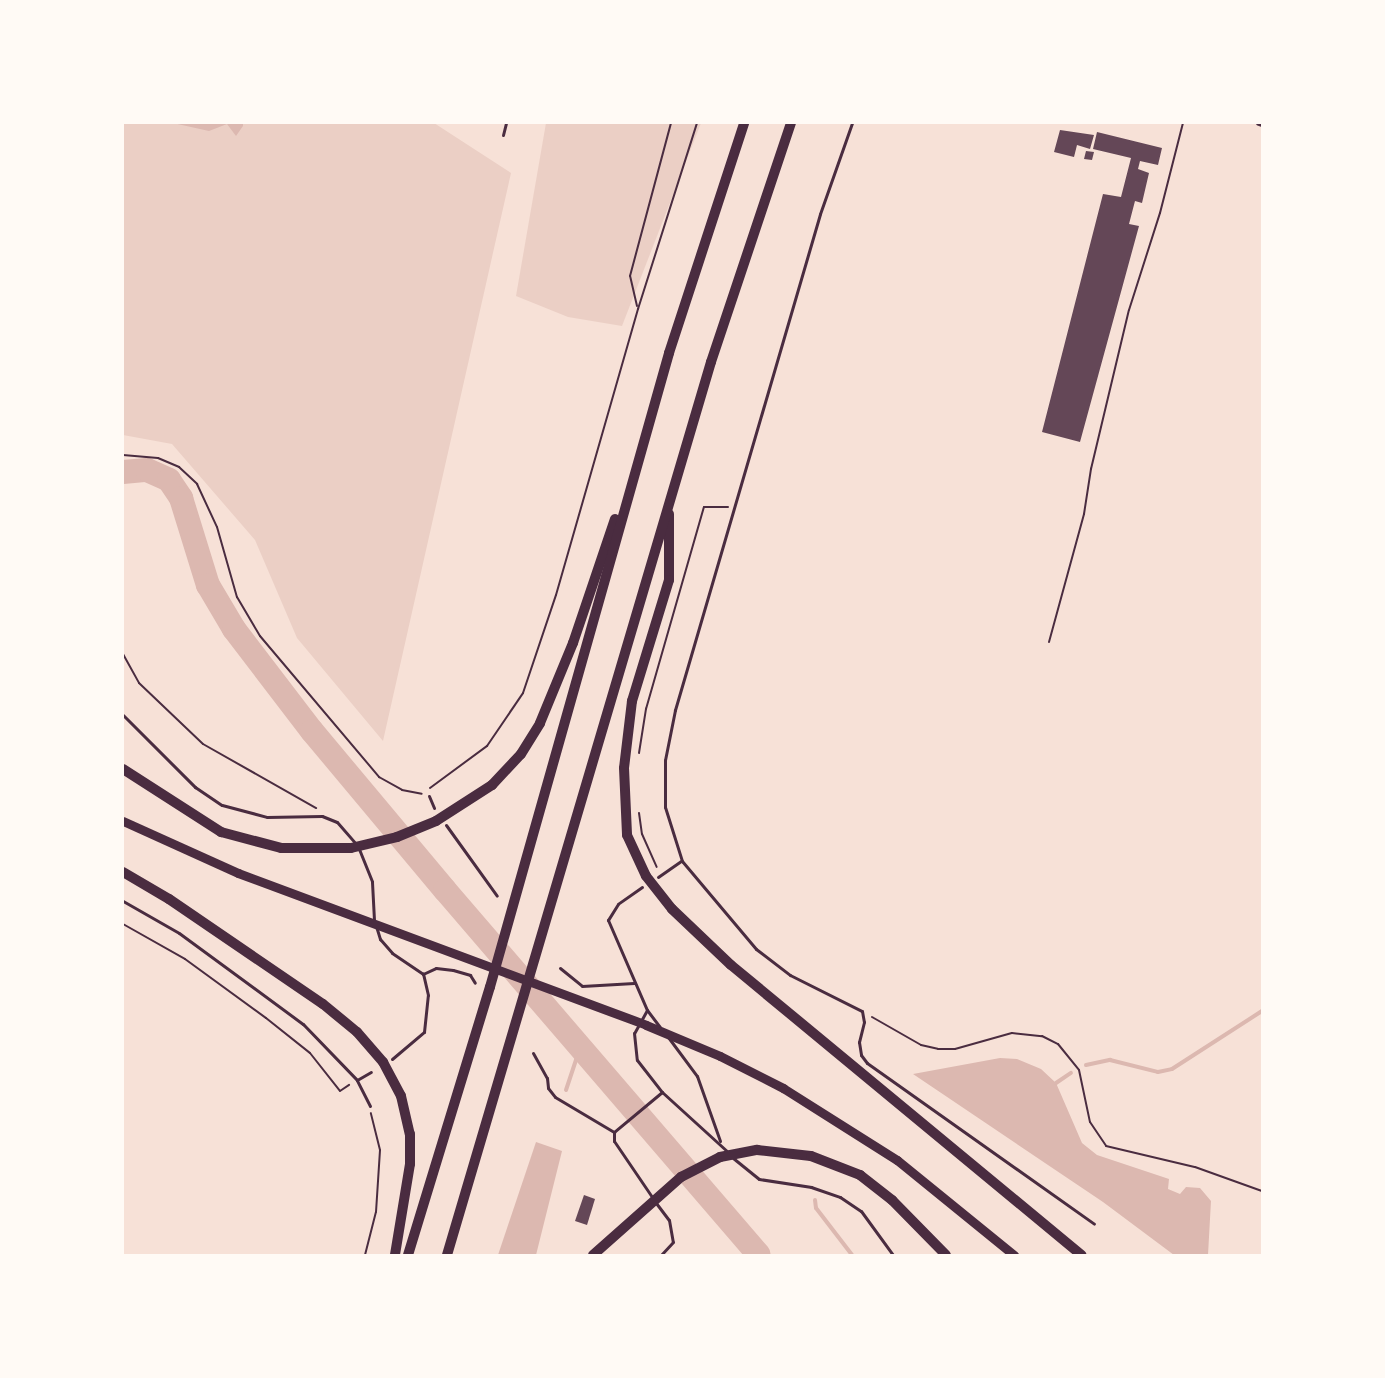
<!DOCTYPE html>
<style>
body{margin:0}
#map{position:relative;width:1385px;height:1378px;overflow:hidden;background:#f7e1d7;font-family:"DM Sans",sans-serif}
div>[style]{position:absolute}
.green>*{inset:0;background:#ebcfc5}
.water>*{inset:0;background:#dcb8b0}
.stream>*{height:4px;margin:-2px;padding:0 2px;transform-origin:2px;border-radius:2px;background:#dcb8b0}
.river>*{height:24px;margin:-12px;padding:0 12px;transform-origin:12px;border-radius:12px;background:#dcb8b0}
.building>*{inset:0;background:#644757}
.path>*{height:2px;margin:-1px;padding:0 1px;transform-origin:1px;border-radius:1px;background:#4a2c40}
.service>*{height:3px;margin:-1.5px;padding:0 1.5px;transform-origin:1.5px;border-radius:1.5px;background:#4a2c40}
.minor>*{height:6px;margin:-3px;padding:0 3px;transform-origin:3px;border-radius:3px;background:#4a2c40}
.primary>*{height:9px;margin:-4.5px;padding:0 4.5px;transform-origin:4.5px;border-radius:4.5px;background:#4a2c40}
.motorway>*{height:10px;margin:-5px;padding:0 5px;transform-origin:5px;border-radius:5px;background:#4a2c40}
span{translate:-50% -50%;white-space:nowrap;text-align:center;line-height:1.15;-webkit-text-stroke:4.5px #fffaf5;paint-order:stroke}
.frame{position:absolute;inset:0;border:124px solid #fffaf5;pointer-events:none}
</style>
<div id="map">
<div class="green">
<div style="clip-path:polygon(123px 123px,434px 123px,511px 173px,383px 741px,297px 638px,255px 540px,172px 444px,123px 435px)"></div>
<div style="clip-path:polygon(546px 123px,701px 123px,622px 326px,568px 317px,516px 296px)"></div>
</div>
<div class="water">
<div style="clip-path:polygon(173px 123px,243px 123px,243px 126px,236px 136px,227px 124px,209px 131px)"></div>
<div style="clip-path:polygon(1000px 1058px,1017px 1059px,1041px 1069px,1056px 1083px,1082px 1143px,1097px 1155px,1169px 1179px,1168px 1189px,1180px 1194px,1186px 1187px,1200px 1188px,1211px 1201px,1208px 1255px,1174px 1255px,1103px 1202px,913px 1074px)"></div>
<div style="clip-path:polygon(536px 1142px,562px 1151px,536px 1255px,498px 1255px)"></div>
</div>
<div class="stream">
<div style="left:1086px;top:1065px;width:25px;rotate:-12deg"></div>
<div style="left:1110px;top:1060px;width:49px;rotate:14deg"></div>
<div style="left:1158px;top:1072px;width:14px;rotate:-12deg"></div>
<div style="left:1172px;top:1069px;width:107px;rotate:-32.8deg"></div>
<div style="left:1056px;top:1083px;width:18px;rotate:-34deg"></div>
<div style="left:566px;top:1090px;width:44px;rotate:-71.6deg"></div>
<div style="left:815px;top:1200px;width:8px;rotate:83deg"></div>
<div style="left:816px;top:1208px;width:59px;rotate:52.5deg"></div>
</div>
<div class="river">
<div style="left:123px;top:472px;width:24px;rotate:-5deg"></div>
<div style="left:147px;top:470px;width:24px;rotate:24deg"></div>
<div style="left:169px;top:480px;width:22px;rotate:56deg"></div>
<div style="left:181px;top:498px;width:91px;rotate:72.8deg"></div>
<div style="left:208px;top:585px;width:51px;rotate:59.4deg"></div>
<div style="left:234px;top:629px;width:128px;rotate:52.6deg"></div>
<div style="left:312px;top:731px;width:207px;rotate:50.1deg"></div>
<div style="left:445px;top:890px;width:481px;rotate:49.3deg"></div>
</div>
<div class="building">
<div style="clip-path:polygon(1060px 130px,1094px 135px,1090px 149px,1077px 145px,1074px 157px,1054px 152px)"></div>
<div style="clip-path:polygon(1097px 132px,1162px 148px,1158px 165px,1140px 161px,1138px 169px,1149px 173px,1142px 203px,1135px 201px,1129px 224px,1139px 226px,1080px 442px,1042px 432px,1103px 194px,1121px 197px,1131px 158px,1093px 149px)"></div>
<div style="clip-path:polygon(1086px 151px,1094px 152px,1092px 160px,1084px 159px)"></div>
<div style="clip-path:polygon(584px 1195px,595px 1199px,587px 1225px,575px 1221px)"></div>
</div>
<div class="path">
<div style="left:637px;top:306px;width:31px;rotate:-103deg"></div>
<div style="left:630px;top:276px;width:158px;rotate:-75deg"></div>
<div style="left:123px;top:455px;width:35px;rotate:5deg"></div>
<div style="left:158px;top:458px;width:23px;rotate:23deg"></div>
<div style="left:179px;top:467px;width:25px;rotate:43deg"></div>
<div style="left:197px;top:484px;width:47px;rotate:65.1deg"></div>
<div style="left:217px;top:527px;width:73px;rotate:74.1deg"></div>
<div style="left:237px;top:597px;width:45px;rotate:59.5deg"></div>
<div style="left:260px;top:636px;width:185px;rotate:49.8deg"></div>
<div style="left:379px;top:777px;width:26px;rotate:29deg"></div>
<div style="left:402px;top:790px;width:20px;rotate:11deg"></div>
<div style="left:1049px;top:642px;width:133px;rotate:-74.7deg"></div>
<div style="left:1084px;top:514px;width:46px;rotate:-81.2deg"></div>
<div style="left:1091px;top:469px;width:163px;rotate:-76.6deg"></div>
<div style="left:1129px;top:310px;width:102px;rotate:-72.3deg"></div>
<div style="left:1160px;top:213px;width:93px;rotate:-75.7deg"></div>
<div style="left:123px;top:654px;width:33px;rotate:61deg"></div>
<div style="left:139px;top:683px;width:88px;rotate:43.6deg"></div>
<div style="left:203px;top:744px;width:130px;rotate:29.5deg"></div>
<div style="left:639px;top:753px;width:45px;rotate:-81deg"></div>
<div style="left:646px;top:709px;width:210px;rotate:-74deg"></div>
<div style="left:704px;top:507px;width:24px"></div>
<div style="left:430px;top:788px;width:71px;rotate:-36.4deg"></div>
<div style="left:487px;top:746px;width:64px;rotate:-55.8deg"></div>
<div style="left:523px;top:693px;width:103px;rotate:-71.4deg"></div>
<div style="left:556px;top:595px;width:298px;rotate:-74deg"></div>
<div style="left:638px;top:309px;width:195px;rotate:-72.4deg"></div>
<div style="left:639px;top:813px;width:21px;rotate:82deg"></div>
<div style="left:642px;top:834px;width:36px;rotate:66deg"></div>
<div style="left:123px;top:924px;width:71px;rotate:29.4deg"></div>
<div style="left:185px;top:959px;width:100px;rotate:36.1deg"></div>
<div style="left:266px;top:1018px;width:56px;rotate:38.5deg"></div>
<div style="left:310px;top:1053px;width:48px;rotate:51.7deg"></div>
<div style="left:340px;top:1091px;width:11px;rotate:-34deg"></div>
<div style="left:872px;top:1017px;width:56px;rotate:29.7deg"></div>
<div style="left:921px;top:1045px;width:17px;rotate:13deg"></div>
<div style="left:938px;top:1049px;width:17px"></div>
<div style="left:955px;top:1049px;width:59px;rotate:-15.7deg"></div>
<div style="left:1012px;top:1033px;width:30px;rotate:6deg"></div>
<div style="left:1042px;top:1036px;width:18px;rotate:27deg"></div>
<div style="left:1058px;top:1044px;width:33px;rotate:51deg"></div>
<div style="left:1079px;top:1070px;width:53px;rotate:78.1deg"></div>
<div style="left:1090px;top:1122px;width:29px;rotate:56deg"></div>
<div style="left:1106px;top:1146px;width:91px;rotate:13.3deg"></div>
<div style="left:1195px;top:1167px;width:71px;rotate:19.7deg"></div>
<div style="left:365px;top:1255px;width:44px;rotate:-75.7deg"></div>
<div style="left:376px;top:1212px;width:62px;rotate:-86.3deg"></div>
<div style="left:380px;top:1150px;width:38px;rotate:-104deg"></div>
</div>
<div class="service">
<div style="left:852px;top:123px;width:96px;rotate:109.4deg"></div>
<div style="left:820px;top:214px;width:517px;rotate:106.3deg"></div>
<div style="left:675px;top:710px;width:51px;rotate:101.3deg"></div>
<div style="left:665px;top:760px;width:47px;rotate:90deg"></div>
<div style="left:665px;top:807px;width:57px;rotate:72.5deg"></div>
<div style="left:682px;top:861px;width:115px;rotate:49.9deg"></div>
<div style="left:756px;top:949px;width:43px;rotate:37.4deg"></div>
<div style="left:790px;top:975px;width:80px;rotate:26.6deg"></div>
<div style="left:862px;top:1011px;width:11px;rotate:80deg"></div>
<div style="left:864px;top:1022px;width:21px;rotate:104deg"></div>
<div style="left:859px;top:1042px;width:13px;rotate:81deg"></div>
<div style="left:861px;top:1055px;width:10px;rotate:53deg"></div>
<div style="left:867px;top:1063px;width:278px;rotate:35.3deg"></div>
<div style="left:503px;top:135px;width:12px;rotate:-76deg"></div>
<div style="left:123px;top:715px;width:102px;rotate:45deg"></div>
<div style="left:195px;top:787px;width:32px;rotate:34deg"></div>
<div style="left:222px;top:805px;width:47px;rotate:14.9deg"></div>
<div style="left:267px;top:817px;width:55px;rotate:-1deg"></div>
<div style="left:322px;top:816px;width:16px;rotate:22deg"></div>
<div style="left:337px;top:822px;width:28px;rotate:49deg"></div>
<div style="left:429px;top:796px;width:13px;rotate:67deg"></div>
<div style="left:446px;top:825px;width:87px;rotate:54.3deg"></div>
<div style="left:359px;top:849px;width:35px;rotate:68deg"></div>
<div style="left:372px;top:882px;width:38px;rotate:87deg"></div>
<div style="left:658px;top:877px;width:28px;rotate:-35deg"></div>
<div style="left:642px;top:887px;width:29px;rotate:145deg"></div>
<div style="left:618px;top:904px;width:19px;rotate:122deg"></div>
<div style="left:608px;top:920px;width:98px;rotate:66.6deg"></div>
<div style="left:647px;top:1010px;width:21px;rotate:53deg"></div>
<div style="left:123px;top:901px;width:64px;rotate:29.7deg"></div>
<div style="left:179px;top:933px;width:154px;rotate:36.3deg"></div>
<div style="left:303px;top:1024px;width:78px;rotate:46deg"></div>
<div style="left:376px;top:926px;width:14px;rotate:73deg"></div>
<div style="left:380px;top:939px;width:18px;rotate:49deg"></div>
<div style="left:392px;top:953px;width:37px;rotate:34deg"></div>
<div style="left:560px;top:968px;width:28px;rotate:39deg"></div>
<div style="left:582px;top:986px;width:52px;rotate:-3.3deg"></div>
<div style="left:647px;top:1010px;width:26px;rotate:119deg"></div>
<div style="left:634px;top:1033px;width:27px;rotate:84deg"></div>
<div style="left:637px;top:1060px;width:41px;rotate:52deg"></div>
<div style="left:662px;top:1092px;width:62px;rotate:140.2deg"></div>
<div style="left:614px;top:1132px;width:9px;rotate:90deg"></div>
<div style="left:614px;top:1141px;width:68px;rotate:55.8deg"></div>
<div style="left:668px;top:1037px;width:49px;rotate:53.4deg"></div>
<div style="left:697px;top:1076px;width:69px;rotate:70.5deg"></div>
<div style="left:533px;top:1053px;width:29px;rotate:61deg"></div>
<div style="left:547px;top:1078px;width:10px;rotate:84deg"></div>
<div style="left:548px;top:1088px;width:11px;rotate:52deg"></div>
<div style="left:555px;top:1097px;width:69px;rotate:30.7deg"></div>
<div style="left:392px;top:1059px;width:42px;rotate:-40.2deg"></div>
<div style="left:424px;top:1032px;width:37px;rotate:-84deg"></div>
<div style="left:428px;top:995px;width:22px;rotate:-103deg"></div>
<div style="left:423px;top:974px;width:14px;rotate:-25deg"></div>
<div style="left:436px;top:968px;width:17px;rotate:7deg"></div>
<div style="left:453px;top:970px;width:18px;rotate:16deg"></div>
<div style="left:470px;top:975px;width:9px;rotate:58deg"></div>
<div style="left:662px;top:1092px;width:91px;rotate:42.3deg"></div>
<div style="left:370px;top:1106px;width:29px;rotate:-117deg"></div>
<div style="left:357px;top:1080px;width:16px;rotate:-30deg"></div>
<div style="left:733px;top:1158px;width:33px;rotate:39deg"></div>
<div style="left:759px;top:1179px;width:53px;rotate:8.7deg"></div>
<div style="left:811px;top:1187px;width:31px;rotate:19deg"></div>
<div style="left:840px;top:1197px;width:25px;rotate:34deg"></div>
<div style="left:861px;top:1211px;width:54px;rotate:54deg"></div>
<div style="left:656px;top:1203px;width:21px;rotate:53deg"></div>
<div style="left:669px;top:1220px;width:22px;rotate:80deg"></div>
<div style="left:673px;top:1242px;width:18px;rotate:133deg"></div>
</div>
<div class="minor">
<div style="left:1259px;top:123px;width:3px;rotate:18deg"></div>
</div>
<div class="primary">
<div style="left:123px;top:821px;width:126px;rotate:24.3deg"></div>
<div style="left:238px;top:873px;width:435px;rotate:20.4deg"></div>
<div style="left:646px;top:1025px;width:80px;rotate:22.7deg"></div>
<div style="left:720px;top:1056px;width:71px;rotate:26.9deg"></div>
<div style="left:783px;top:1088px;width:135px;rotate:32.3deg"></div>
<div style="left:897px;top:1160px;width:151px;rotate:39.1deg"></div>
</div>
<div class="motorway">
<div style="left:669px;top:514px;width:66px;rotate:90deg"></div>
<div style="left:669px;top:580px;width:127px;rotate:107deg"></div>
<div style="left:632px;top:701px;width:67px;rotate:96.8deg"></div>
<div style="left:624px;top:768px;width:67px;rotate:87.4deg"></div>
<div style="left:627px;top:835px;width:45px;rotate:65.1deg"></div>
<div style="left:646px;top:876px;width:42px;rotate:51.8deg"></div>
<div style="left:672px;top:909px;width:81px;rotate:43.5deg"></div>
<div style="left:731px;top:965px;width:455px;rotate:39.6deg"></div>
<div style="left:123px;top:769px;width:117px;rotate:32.7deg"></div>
<div style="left:221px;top:832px;width:62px;rotate:14.9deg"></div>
<div style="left:281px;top:848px;width:70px"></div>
<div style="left:351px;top:848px;width:47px;rotate:-13.4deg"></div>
<div style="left:397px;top:837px;width:42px;rotate:-22.3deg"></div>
<div style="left:436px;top:821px;width:67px;rotate:-32.7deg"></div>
<div style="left:492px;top:785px;width:42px;rotate:-46.9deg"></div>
<div style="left:521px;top:754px;width:36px;rotate:-58deg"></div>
<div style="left:540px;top:723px;width:87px;rotate:-67.6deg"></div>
<div style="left:573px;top:643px;width:131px;rotate:-71.3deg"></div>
<div style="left:123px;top:872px;width:53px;rotate:30.4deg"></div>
<div style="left:169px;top:899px;width:186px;rotate:34.3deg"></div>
<div style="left:323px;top:1004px;width:44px;rotate:39.5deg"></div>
<div style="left:357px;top:1032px;width:40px;rotate:49deg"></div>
<div style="left:383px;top:1062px;width:38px;rotate:62deg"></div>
<div style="left:401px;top:1096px;width:39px;rotate:77deg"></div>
<div style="left:410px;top:1134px;width:30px;rotate:90deg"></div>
<div style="left:410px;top:1164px;width:92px;rotate:99.4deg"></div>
<div style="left:408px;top:1255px;width:280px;rotate:-73deg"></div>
<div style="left:490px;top:987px;width:659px;rotate:-74.23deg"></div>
<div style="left:669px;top:353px;width:242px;rotate:-71.9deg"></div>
<div style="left:447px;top:1255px;width:931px;rotate:-73.53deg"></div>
<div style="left:711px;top:362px;width:252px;rotate:-71.5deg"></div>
<div style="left:593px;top:1255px;width:118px;rotate:-41.6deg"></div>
<div style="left:681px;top:1177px;width:44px;rotate:-27.1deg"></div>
<div style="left:720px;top:1157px;width:38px;rotate:-11deg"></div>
<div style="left:757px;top:1150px;width:54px;rotate:6.3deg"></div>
<div style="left:811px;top:1156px;width:53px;rotate:21.2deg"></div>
<div style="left:860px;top:1175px;width:41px;rotate:38deg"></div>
<div style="left:892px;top:1200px;width:77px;rotate:45.5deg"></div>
</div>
<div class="frame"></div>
</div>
